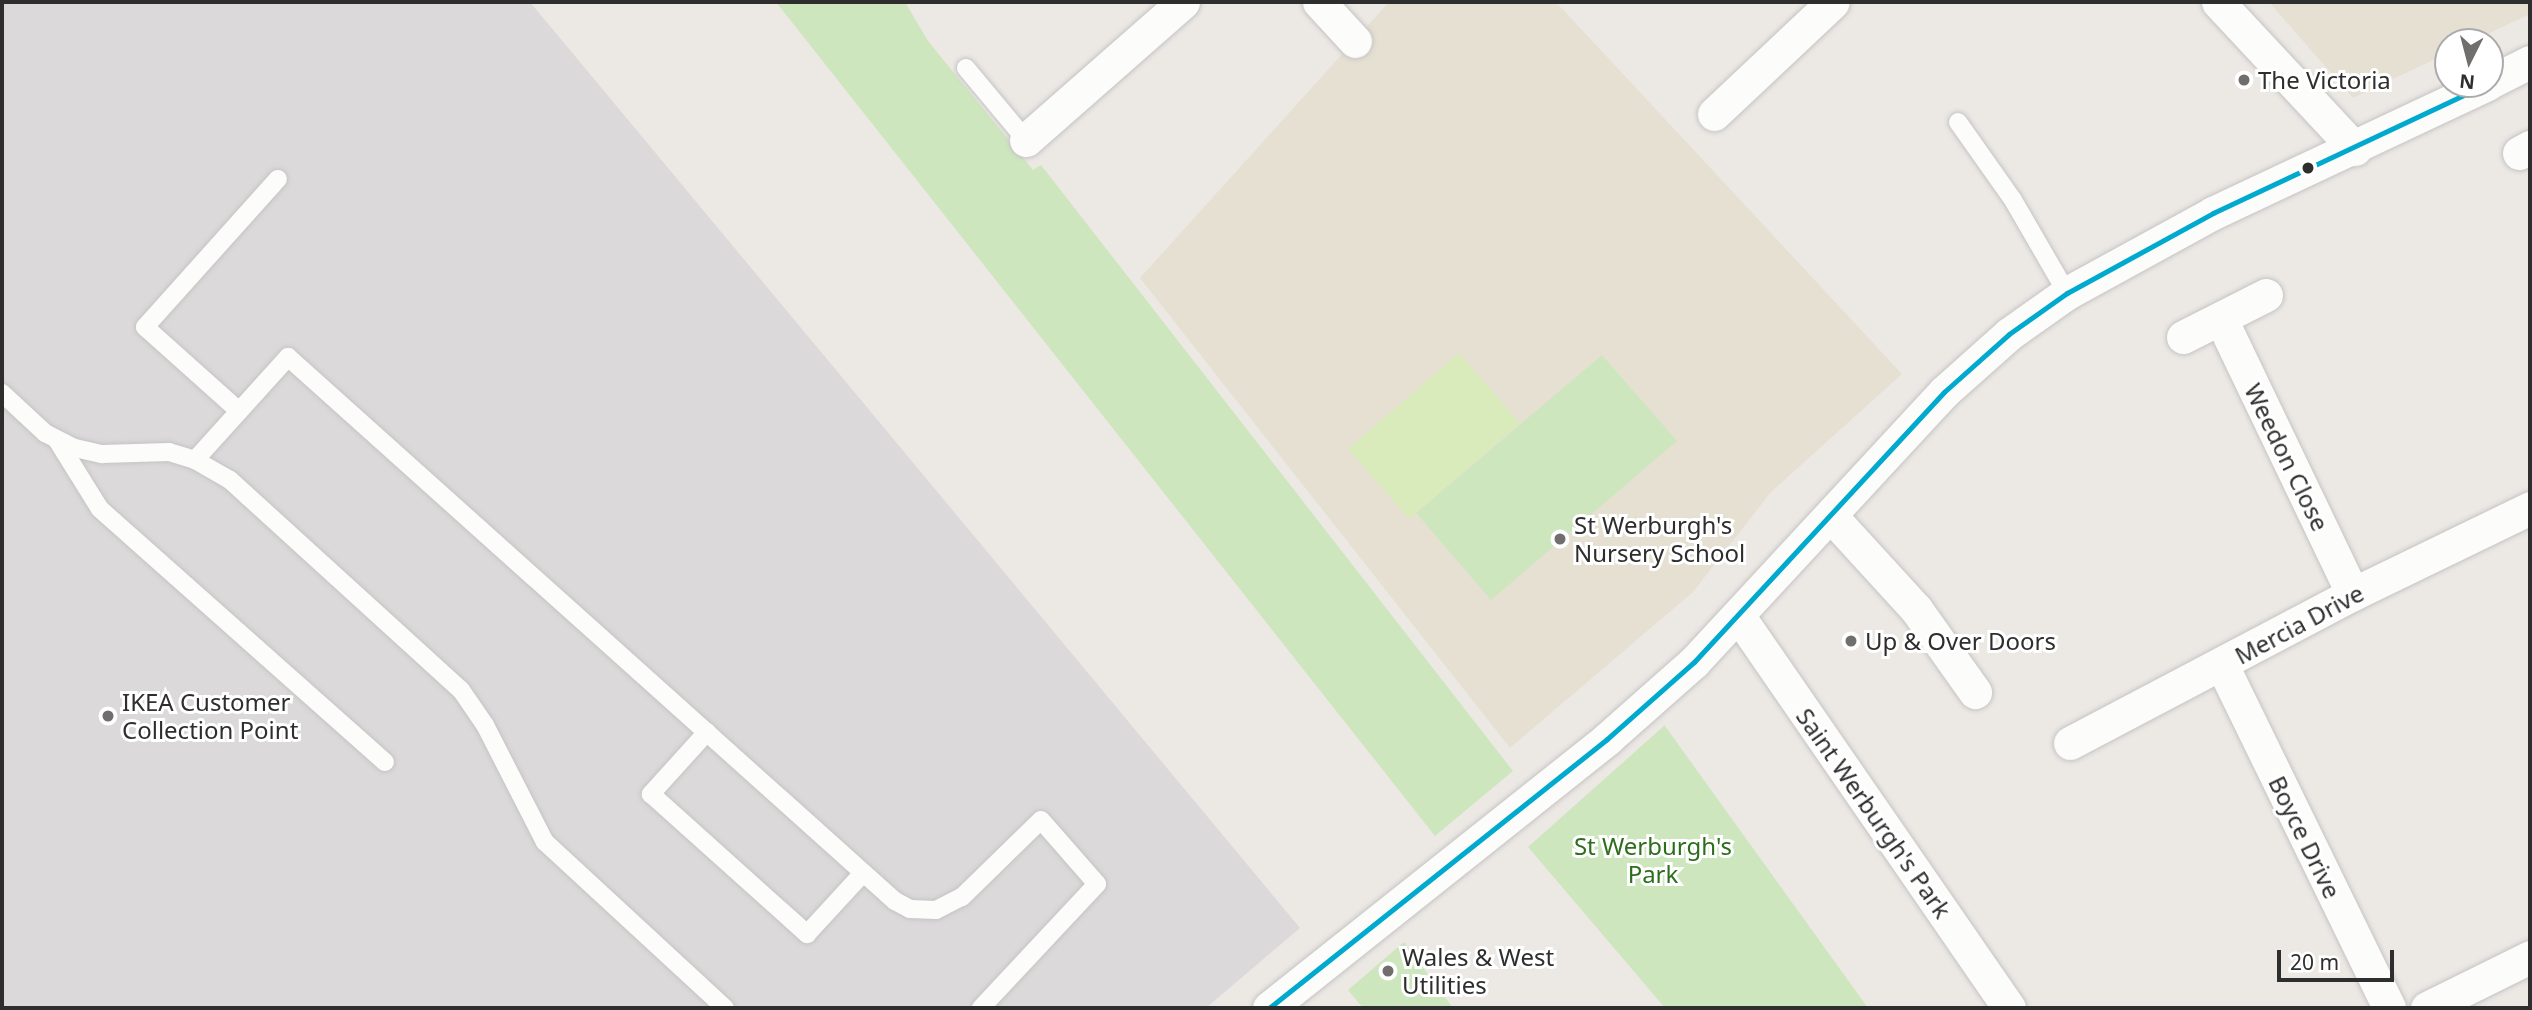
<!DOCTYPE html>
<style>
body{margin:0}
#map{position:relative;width:2532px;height:1010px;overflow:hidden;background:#ece8e4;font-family:"Noto Sans",sans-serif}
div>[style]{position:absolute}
.industrial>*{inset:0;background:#dcd9db}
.education>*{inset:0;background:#e6e0d3}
.green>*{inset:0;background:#cee6be}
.pitch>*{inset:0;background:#d9eabb}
.roads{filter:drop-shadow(0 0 2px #c5c4c5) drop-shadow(0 0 2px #c5c4c5)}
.lane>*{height:18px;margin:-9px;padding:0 9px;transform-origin:9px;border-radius:9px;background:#fcfcfb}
.street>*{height:33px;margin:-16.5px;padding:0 16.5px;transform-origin:16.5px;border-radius:16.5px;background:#fcfcfb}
.bus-1>*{height:5px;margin:-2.5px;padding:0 2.5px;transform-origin:2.5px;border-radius:2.5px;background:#00a9ce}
.dots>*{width:19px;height:19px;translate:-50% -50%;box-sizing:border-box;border:4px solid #fff;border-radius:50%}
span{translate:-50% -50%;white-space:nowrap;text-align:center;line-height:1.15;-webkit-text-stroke:6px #fff;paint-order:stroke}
.poi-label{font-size:24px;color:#2e2e2e}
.left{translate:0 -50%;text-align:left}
.street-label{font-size:24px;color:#2e2e2e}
.park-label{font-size:24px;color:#2c6e1b}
.frame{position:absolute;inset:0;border:4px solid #2e2e2e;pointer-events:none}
.north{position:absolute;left:2434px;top:28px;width:70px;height:70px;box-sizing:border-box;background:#fff;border:2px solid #ababab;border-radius:50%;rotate:186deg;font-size:19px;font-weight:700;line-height:28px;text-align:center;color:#2e2e2e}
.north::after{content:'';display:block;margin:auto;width:24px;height:32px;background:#706f6e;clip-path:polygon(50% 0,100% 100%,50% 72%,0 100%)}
.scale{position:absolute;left:2277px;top:950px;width:117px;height:32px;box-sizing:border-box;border:4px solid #2e2e2e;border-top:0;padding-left:9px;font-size:21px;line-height:24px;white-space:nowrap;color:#2e2e2e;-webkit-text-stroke:5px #fff;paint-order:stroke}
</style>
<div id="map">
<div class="industrial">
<div style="clip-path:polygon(2px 2px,530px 2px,1300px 928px,1206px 1008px,2px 1008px)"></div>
</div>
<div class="education">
<div style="clip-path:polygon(1389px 2px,1556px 2px,1902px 374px,1771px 492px,1693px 592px,1510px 748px,1140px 278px)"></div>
<div style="clip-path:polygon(2269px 2px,2530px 2px,2530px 14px,2471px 42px,2448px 42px,2448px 53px,2353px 98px)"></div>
</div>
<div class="green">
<div style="clip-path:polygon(776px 2px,905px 2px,928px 41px,1033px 170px,1041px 165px,1513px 771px,1435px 836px)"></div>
<div style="clip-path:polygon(1602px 355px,1677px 441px,1491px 600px,1416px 513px)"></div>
<div style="clip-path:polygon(1665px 725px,1665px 726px,1868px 1008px,1665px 1008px,1528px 847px)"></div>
<div style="clip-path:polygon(1404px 942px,1453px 1008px,1363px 1008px,1348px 990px)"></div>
</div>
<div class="pitch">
<div style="clip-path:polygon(1459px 353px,1520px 423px,1409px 519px,1348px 449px)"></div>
</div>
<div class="roads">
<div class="lane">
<div style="left:966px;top:68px;width:94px;rotate:50.2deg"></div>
<div style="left:1958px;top:122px;width:95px;rotate:54.8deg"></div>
<div style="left:2013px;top:200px;width:108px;rotate:59.9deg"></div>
<div style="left:2px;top:393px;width:59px;rotate:42.9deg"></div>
<div style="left:45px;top:433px;width:34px;rotate:27deg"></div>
<div style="left:75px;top:448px;width:28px;rotate:13deg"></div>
<div style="left:102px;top:454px;width:67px;rotate:-1.7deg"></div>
<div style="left:169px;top:452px;width:27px;rotate:17deg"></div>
<div style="left:195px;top:460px;width:40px;rotate:29.7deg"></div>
<div style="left:230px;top:480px;width:312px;rotate:42.3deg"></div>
<div style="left:461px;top:690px;width:42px;rotate:55.6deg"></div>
<div style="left:485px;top:725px;width:131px;rotate:62.9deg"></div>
<div style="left:545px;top:842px;width:245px;rotate:42.7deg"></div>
<div style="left:239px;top:411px;width:126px;rotate:-138.2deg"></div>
<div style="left:145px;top:327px;width:199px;rotate:-48.1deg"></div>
<div style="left:57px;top:440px;width:81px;rotate:58.1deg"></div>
<div style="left:100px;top:509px;width:381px;rotate:41.6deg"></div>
<div style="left:195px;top:460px;width:139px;rotate:-47.9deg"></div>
<div style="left:288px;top:357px;width:815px;rotate:41.87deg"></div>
<div style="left:895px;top:901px;width:17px;rotate:28deg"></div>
<div style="left:910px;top:909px;width:26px;rotate:2deg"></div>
<div style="left:936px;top:910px;width:29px;rotate:-27deg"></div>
<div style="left:962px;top:897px;width:110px;rotate:-44.3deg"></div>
<div style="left:1041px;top:820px;width:85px;rotate:48.8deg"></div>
<div style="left:1097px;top:884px;width:170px;rotate:133.1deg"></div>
<div style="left:707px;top:732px;width:84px;rotate:132.1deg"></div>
<div style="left:651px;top:794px;width:210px;rotate:41.9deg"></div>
<div style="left:807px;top:934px;width:83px;rotate:-47.4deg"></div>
</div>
<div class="street">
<div style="left:1319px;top:2px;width:53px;rotate:47.3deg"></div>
<div style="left:2218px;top:2px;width:201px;rotate:47deg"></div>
<div style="left:2490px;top:82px;width:45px;rotate:-26.6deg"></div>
<div style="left:1714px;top:114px;width:163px;rotate:-43.3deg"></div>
<div style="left:1026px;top:140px;width:209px;rotate:-41.3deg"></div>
<div style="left:2519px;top:153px;width:13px;rotate:-29deg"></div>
<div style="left:2221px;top:319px;width:305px;rotate:64.4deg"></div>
<div style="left:2183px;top:337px;width:93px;rotate:-26.8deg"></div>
<div style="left:1831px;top:516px;width:126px;rotate:47.6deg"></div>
<div style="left:1916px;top:609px;width:102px;rotate:54.6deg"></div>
<div style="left:1740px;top:618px;width:474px;rotate:55.4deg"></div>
<div style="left:2222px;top:665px;width:381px;rotate:64deg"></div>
<div style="left:2070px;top:743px;width:320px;rotate:-27.8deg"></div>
<div style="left:2353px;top:594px;width:197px;rotate:-25.9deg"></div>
<div style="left:1269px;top:1008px;width:432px;rotate:-38.5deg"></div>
<div style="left:1607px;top:739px;width:116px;rotate:-41.5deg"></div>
<div style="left:1694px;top:662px;width:368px;rotate:-47.2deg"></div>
<div style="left:1944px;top:392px;width:87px;rotate:-41.7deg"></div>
<div style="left:2009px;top:334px;width:71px;rotate:-35.3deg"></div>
<div style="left:2067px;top:293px;width:166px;rotate:-28.7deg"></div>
<div style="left:2213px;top:213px;width:303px;rotate:-25.2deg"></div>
<div style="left:2427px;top:1008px;width:115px;rotate:-26.3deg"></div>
</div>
</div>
<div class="bus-1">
<div style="left:1269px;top:1008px;width:432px;rotate:-38.5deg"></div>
<div style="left:1607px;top:739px;width:116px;rotate:-41.5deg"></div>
<div style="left:1694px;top:662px;width:368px;rotate:-47.2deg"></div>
<div style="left:1944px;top:392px;width:87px;rotate:-41.7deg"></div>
<div style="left:2009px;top:334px;width:71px;rotate:-35.3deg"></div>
<div style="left:2067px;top:293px;width:166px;rotate:-28.7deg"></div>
<div style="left:2213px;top:213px;width:303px;rotate:-25.2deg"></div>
</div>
<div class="dots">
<div style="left:2244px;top:80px;background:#706f6e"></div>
<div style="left:2308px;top:168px;background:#2e2e2e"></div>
<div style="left:1560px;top:539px;background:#706f6e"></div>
<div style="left:1851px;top:641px;background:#706f6e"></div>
<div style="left:108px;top:716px;background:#706f6e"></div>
<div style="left:1388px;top:971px;background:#706f6e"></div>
</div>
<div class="poi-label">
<span class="left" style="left:2258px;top:80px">The Victoria</span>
<span class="left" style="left:1574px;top:539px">St Werburgh's<br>Nursery School</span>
<span class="left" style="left:1865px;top:641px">Up &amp; Over Doors</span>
<span class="left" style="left:122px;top:716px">IKEA Customer<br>Collection Point</span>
<span class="left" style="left:1402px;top:971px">Wales &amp; West<br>Utilities</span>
</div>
<div class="street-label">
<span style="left:2287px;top:457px;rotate:64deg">Weedon Close</span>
<span style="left:2299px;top:624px;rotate:-28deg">Mercia Drive</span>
<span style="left:1874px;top:813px;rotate:55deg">Saint Werburgh's Park</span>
<span style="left:2305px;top:837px;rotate:64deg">Boyce Drive</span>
</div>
<div class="park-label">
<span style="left:1653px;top:860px">St Werburgh's<br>Park</span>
</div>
<div class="frame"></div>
<div class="north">N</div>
<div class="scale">20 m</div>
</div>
